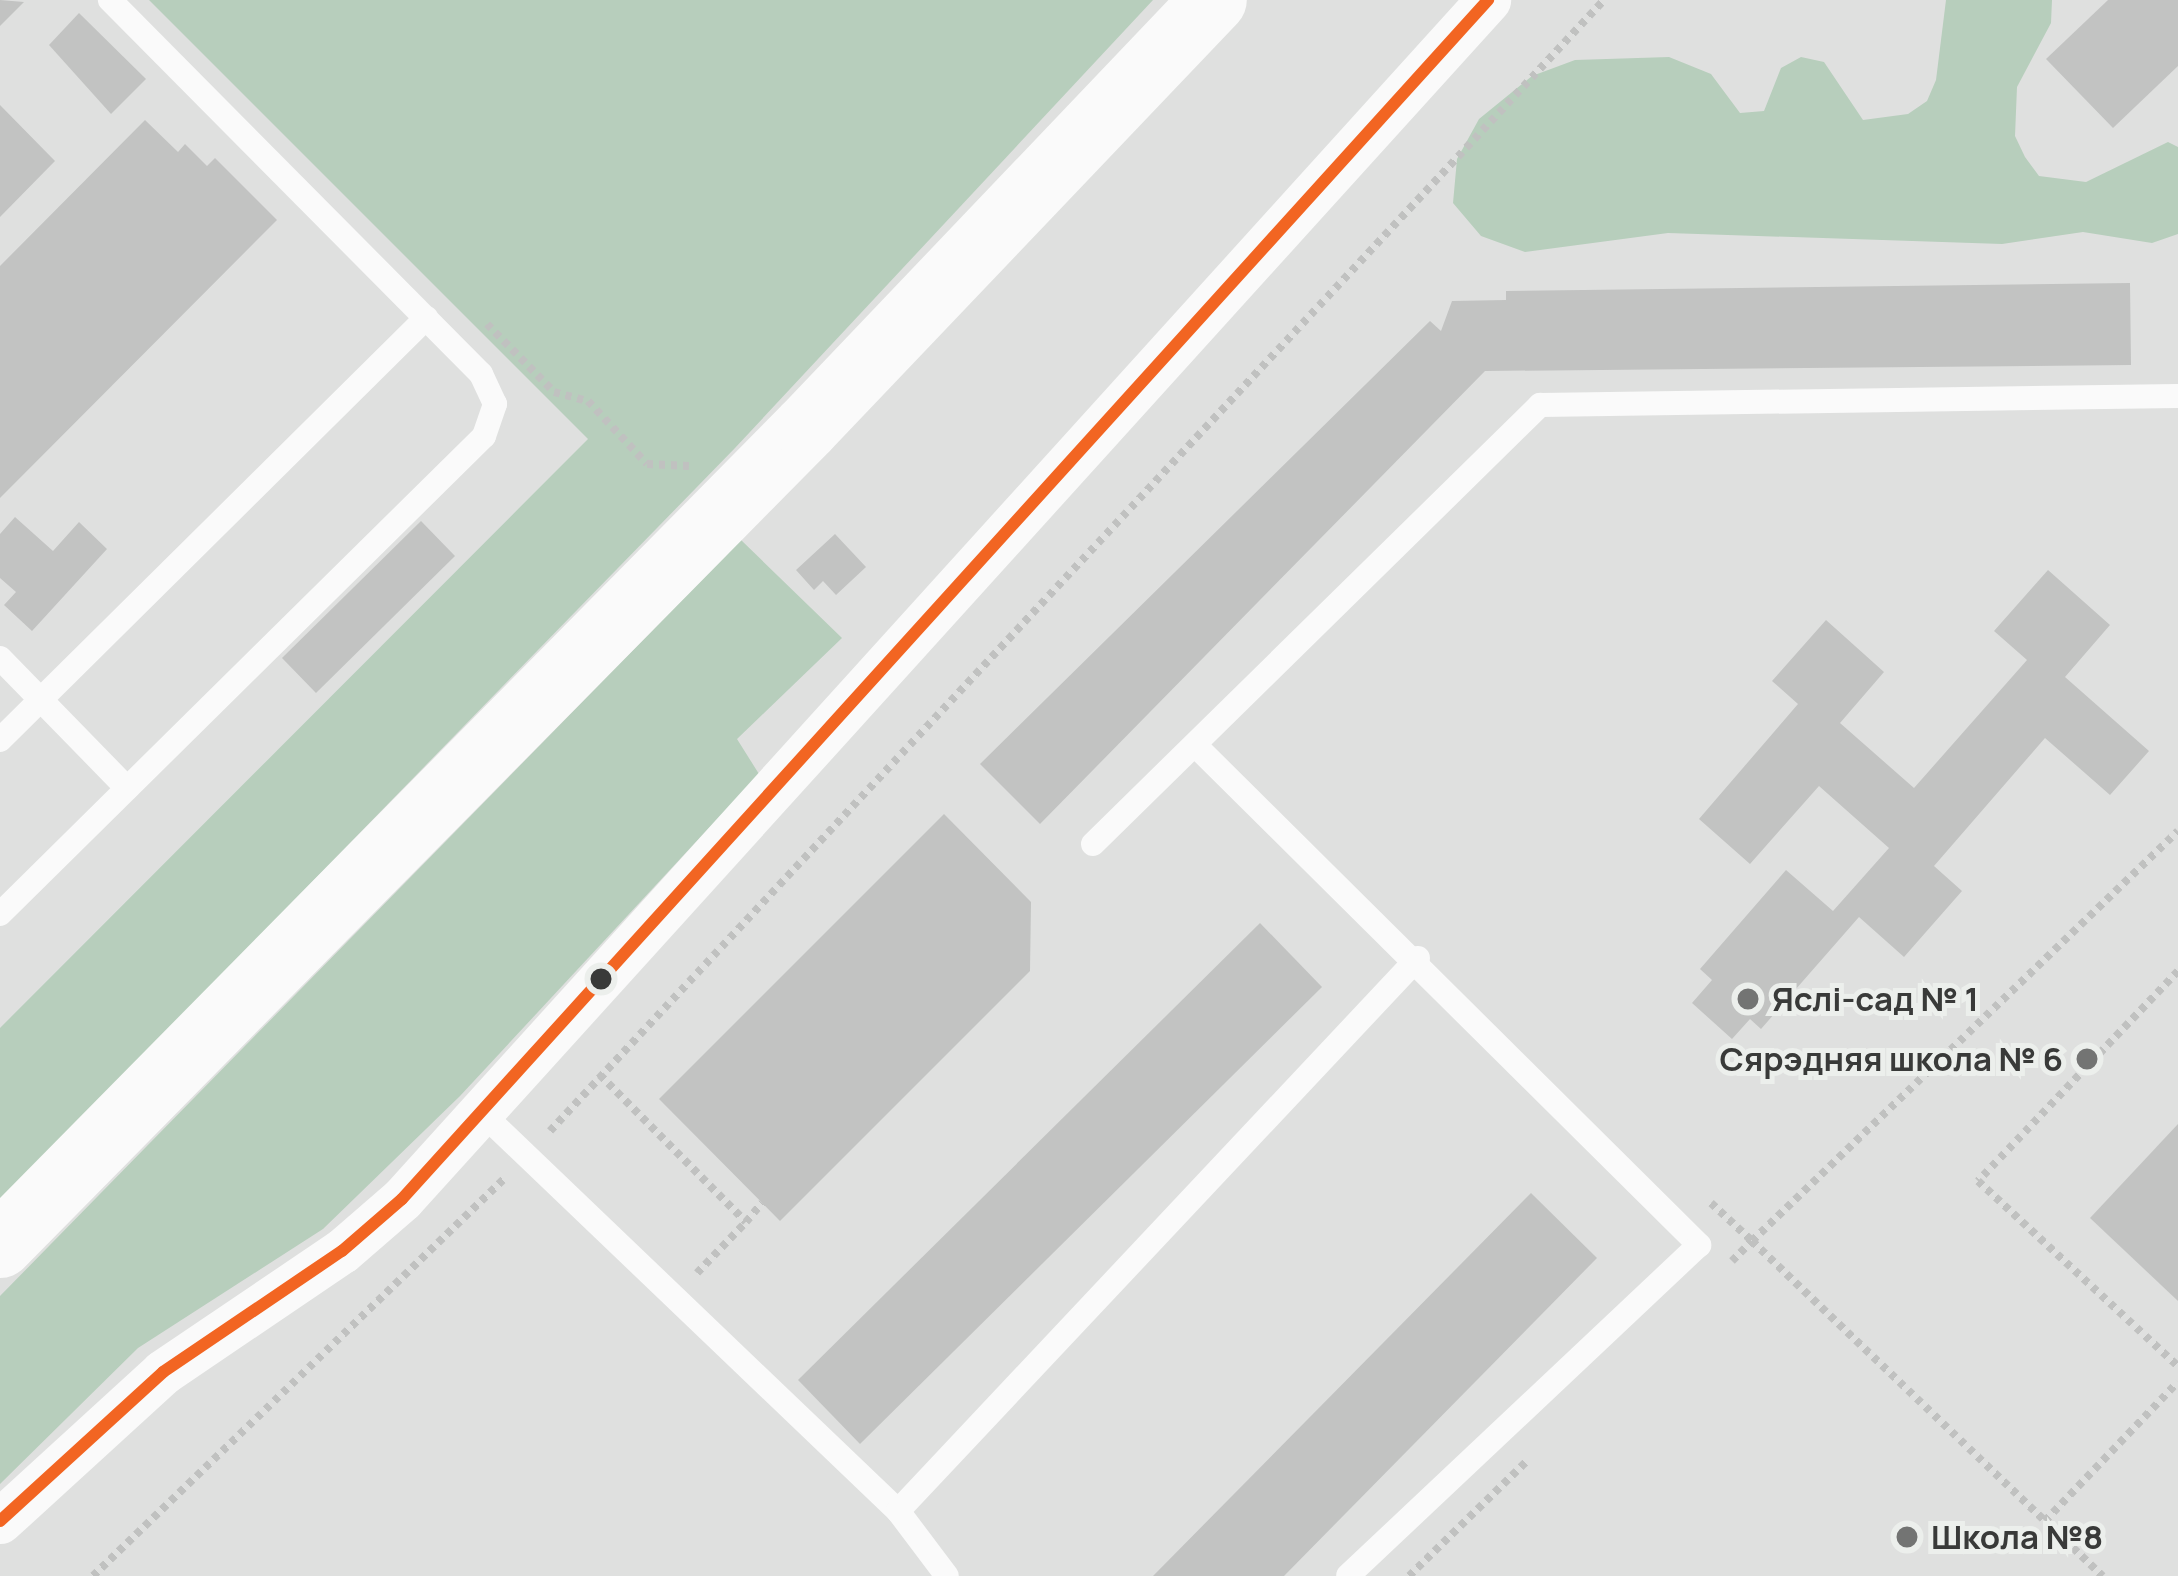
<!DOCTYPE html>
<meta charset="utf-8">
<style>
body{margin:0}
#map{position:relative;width:2178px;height:1576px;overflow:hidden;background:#dfe0df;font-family:Manrope,sans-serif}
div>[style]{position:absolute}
.green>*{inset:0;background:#b7cebc}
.building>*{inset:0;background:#c2c3c2}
.path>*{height:8px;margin-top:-4px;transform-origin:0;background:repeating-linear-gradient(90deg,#c0c1c0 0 6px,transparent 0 12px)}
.service>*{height:24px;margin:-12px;padding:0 12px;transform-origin:12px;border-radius:12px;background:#fafafa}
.minor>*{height:45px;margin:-22.5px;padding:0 22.5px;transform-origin:22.5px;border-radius:22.5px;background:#fafafa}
.primary>*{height:66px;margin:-33px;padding:0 33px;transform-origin:33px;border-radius:33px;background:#fafafa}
.bus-1>*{height:12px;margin:-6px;padding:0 6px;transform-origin:6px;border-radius:6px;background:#f26522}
.dots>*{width:33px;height:33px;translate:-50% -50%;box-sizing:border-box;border:6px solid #ecefec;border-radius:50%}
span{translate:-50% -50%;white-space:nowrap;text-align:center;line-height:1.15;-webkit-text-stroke:10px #ecefec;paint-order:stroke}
.poi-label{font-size:33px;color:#393a39;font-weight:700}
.left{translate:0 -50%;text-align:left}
.right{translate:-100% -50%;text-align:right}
</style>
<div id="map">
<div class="green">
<div style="clip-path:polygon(149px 0,1153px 0,735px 448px,0 1202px,0 1028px,588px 439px)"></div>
<div style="clip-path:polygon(1946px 0,2052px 0,2051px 23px,2017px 87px,2015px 136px,2025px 157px,2039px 176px,2086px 182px,2168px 142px,2178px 147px,2178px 234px,2152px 243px,2083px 232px,2002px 244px,1668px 233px,1525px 252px,1481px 236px,1453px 203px,1457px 159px,1479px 119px,1532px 76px,1575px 60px,1669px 57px,1711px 74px,1740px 113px,1764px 111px,1781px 68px,1801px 57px,1824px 62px,1863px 120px,1908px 114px,1927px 101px,1936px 80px)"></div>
<div style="clip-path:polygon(741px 540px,842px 638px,737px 739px,759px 774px,460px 1096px,323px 1229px,138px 1348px,0 1484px,0 1296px)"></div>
</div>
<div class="building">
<div style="clip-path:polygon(0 0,24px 2px,0 26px)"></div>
<div style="clip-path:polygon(2108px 0,2178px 0,2178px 66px,2113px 128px,2046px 59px)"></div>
<div style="clip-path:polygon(79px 13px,146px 79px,111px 114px,49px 45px)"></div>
<div style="clip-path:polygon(0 105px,55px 161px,0 217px)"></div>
<div style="clip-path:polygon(145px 120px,178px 152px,185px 144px,207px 166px,215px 158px,277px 220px,0 498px,0 266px)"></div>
<div style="clip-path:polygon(2130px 283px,2131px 365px,1485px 371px,1040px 824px,980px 764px,1430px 321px,1441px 331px,1452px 301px,1506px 300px,1506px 291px)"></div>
<div style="clip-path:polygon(15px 517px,53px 551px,79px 522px,107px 549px,32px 631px,4px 605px,16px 592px,0 578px,0 534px)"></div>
<div style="clip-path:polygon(421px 521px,455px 556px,316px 693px,282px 658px)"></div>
<div style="clip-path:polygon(835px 534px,866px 567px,836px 595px,823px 581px,814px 590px,796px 570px)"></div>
<div style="clip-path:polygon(2048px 570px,2110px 625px,2065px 677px,2149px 751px,2110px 795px,2045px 738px,1934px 866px,1962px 891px,1904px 957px,1859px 917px,1761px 1029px,1750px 1019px,1732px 1039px,1692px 1003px,1712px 980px,1700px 969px,1786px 870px,1833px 911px,1889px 848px,1819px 786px,1750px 864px,1699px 819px,1798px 704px,1772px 681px,1826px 620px,1884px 672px,1840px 723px,1914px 788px,2027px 660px,1994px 631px)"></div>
<div style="clip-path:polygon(944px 814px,1031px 902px,1030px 971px,780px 1221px,659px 1099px)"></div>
<div style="clip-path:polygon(1260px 923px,1322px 987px,860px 1444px,798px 1380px)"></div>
<div style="clip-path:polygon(2178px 1124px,2178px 1301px,2090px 1218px)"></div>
<div style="clip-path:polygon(1531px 1193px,1597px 1258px,1284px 1576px,1153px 1576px)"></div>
</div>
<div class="path">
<div style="left:487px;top:324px;width:95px;rotate:45.4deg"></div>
<div style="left:554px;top:392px;width:35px;rotate:15deg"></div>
<div style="left:588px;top:401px;width:86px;rotate:46.9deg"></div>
<div style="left:647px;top:464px;width:42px;rotate:2.7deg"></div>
<div style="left:2178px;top:971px;width:290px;rotate:133.6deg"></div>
<div style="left:1978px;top:1181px;width:272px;rotate:42.8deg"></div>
<div style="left:600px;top:1075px;width:207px;rotate:45.2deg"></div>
<div style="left:746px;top:1222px;width:25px;rotate:-50deg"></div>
<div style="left:550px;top:1131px;width:1546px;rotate:-47.02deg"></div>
<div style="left:1711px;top:1203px;width:56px;rotate:42.8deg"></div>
<div style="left:1752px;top:1241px;width:591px;rotate:-43.9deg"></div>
<div style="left:1732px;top:1261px;width:28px;rotate:-45deg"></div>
<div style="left:1752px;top:1241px;width:485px;rotate:43.7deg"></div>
<div style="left:697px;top:1273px;width:71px;rotate:-46.1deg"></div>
<div style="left:2045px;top:1521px;width:192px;rotate:-46.3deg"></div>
<div style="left:93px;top:1576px;width:574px;rotate:-44.01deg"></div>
<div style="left:1409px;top:1576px;width:166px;rotate:-44.3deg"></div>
</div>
<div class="service">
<div style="left:0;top:658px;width:182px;rotate:45.7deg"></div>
<div style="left:0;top:740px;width:600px;rotate:-44.73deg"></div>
<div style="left:1196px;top:746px;width:709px;rotate:44.77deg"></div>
<div style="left:1699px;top:1245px;width:482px;rotate:136.7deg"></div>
<div style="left:1093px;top:844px;width:627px;rotate:-44.48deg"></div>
<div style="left:1540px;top:405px;width:638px;rotate:-0.81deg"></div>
<div style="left:0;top:914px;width:680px;rotate:-44.64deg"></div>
<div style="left:484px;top:436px;width:34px;rotate:-71deg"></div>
<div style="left:495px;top:404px;width:33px;rotate:-115deg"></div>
<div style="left:481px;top:374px;width:527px;rotate:-134.77deg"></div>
<div style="left:483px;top:1114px;width:574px;rotate:43.73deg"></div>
<div style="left:898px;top:1511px;width:81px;rotate:53deg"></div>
<div style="left:898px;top:1511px;width:759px;rotate:-46.76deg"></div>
</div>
<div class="minor">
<div style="left:0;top:1521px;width:221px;rotate:-42.4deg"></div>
<div style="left:163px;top:1372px;width:216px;rotate:-34.1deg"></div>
<div style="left:342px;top:1251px;width:79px;rotate:-40.9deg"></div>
<div style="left:402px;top:1199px;width:1618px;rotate:-47.83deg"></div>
</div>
<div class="primary">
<div style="left:0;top:1245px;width:1148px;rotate:-45.39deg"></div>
<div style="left:806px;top:428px;width:591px;rotate:-46.37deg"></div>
</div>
<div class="bus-1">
<div style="left:0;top:1521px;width:221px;rotate:-42.4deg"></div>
<div style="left:163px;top:1372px;width:216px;rotate:-34.1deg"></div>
<div style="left:342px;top:1251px;width:79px;rotate:-40.9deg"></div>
<div style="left:402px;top:1199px;width:1618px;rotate:-47.83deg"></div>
</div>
<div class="dots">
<div style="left:601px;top:979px;background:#393a39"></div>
<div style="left:1748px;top:999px;background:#737473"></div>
<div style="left:2087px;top:1059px;background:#737473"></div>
<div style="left:1907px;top:1537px;background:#737473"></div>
</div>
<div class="poi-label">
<span class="left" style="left:1772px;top:999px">Яслі-сад № 1</span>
<span class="right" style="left:2063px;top:1059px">Сярэдняя школа № 6</span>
<span class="left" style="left:1931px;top:1537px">Школа №8</span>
</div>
</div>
